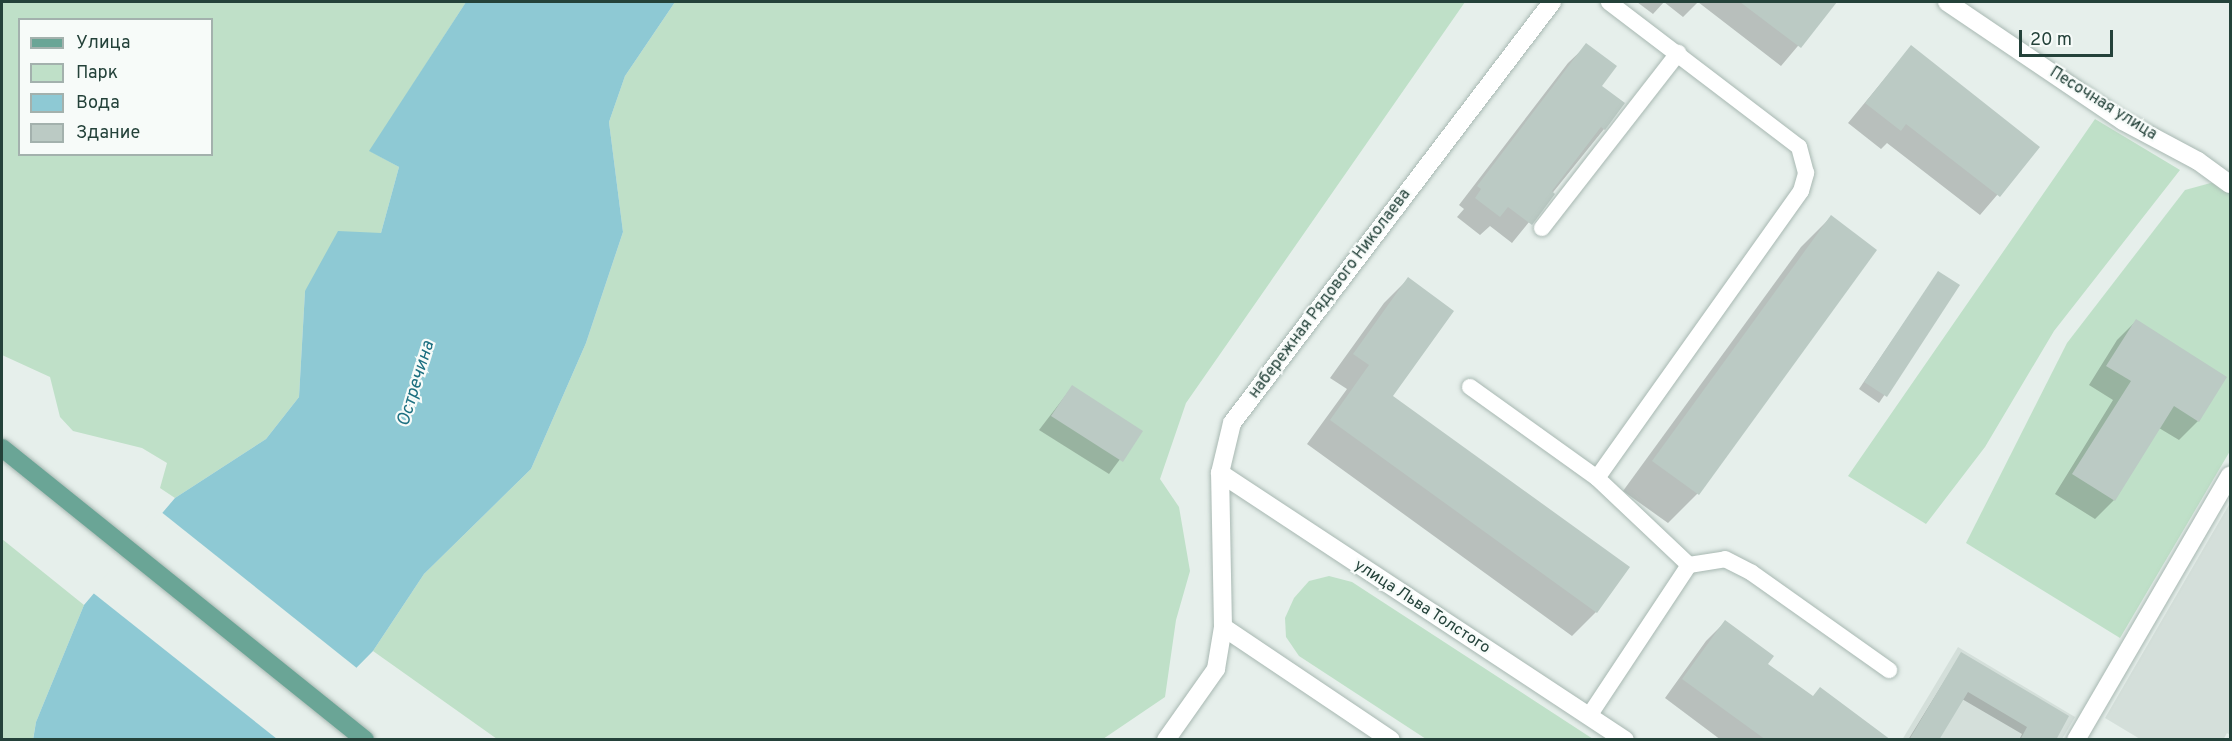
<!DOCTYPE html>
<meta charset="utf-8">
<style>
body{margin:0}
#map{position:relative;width:2232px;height:741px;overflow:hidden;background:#e6efeb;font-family:Overpass,sans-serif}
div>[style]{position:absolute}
.built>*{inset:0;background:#d4dfda}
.green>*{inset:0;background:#bfe0c8}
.water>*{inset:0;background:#8ec9d4}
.pier>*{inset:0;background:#e6efeb}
.shadow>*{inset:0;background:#0003}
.building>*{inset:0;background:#bbcac4}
.roads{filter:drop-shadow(0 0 2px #a8b8b2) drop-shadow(0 0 2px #a8b8b2)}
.lane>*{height:16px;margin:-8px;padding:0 8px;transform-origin:8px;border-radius:8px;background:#fff}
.street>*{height:18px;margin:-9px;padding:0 9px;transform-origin:9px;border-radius:9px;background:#fff}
.secondary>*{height:18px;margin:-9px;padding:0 9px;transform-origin:9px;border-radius:9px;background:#fff}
.primary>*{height:18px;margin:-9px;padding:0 9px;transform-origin:9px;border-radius:9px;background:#6aa596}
span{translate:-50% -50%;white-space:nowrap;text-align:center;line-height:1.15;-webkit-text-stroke:4.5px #f7fbf9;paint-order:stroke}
.street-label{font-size:16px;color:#24423a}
.water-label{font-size:18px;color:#1c6f80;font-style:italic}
.frame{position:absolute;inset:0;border:3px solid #24423a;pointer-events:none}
.legend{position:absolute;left:18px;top:18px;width:195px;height:138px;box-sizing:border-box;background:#f7fbf9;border:2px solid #a3b1ad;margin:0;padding:8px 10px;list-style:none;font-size:18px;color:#24423a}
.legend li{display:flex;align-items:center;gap:12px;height:30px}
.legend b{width:30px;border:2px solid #a3b1ad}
.scale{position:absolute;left:2019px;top:30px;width:94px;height:27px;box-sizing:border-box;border:3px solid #24423a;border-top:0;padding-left:8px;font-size:18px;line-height:21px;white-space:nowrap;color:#24423a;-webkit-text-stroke:4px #f7fbf9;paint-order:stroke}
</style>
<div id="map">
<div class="built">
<div style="clip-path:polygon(2230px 503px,2230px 735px,2227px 733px,2223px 740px,2140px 739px,2105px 718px)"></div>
<div style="clip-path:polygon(1958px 647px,2075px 717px,2062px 739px,1902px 740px)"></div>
</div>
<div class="green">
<div style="clip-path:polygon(evenodd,2px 2px,466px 2px,370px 151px,399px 167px,381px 233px,305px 291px,299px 397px,266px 439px,175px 498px,160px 488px,167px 463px,142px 448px,73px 431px,60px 417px,50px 377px,2px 355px,2px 2px,20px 20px,212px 20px,212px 154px,20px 154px,20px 20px)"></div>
<div style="clip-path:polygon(675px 2px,1465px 2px,1186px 403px,1160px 479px,1179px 507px,1190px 571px,1176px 620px,1165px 697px,1103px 739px,497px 739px,373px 651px,424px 574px,531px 469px,586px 343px,623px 232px,609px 122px,625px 76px)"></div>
<div style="clip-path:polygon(2095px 119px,2180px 170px,2054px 331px,1985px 447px,1926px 524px,1848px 476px)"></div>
<div style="clip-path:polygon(2218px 181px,2230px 191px,2230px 451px,2120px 638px,1966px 543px,2067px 343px,2185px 190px)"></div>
<div style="clip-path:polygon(2px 539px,84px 605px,36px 722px,33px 739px,2px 739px)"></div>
<div style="clip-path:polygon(1329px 576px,1352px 582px,1593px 739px,1426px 739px,1299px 656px,1286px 637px,1285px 618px,1294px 598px,1309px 581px)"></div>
</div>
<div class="water">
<div style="clip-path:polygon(466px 2px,675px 2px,625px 76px,609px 122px,623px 232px,586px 343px,531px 469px,424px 574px,373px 651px,286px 739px,33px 740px,36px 722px,84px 605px,175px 498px,266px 439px,299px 397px,305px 291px,338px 231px,381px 233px,399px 167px,369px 151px)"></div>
</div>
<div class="pier">
<div style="clip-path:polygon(160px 511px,358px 669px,290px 740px,277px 739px,92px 592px)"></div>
</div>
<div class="shadow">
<div style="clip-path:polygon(1637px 2px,1835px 2px,1781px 66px,1698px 2px,1683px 17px,1664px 2px,1653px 14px)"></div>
<div style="clip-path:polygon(1587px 45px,1600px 86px,1604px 129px,1512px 243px,1490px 226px,1480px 235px,1457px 217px,1464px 209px,1459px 205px,1568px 63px)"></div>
<div style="clip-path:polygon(1911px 47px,2038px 147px,1980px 215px,1887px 143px,1881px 149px,1848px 123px)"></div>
<div style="clip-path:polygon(1831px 217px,1875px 250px,1697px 494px,1668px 523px,1623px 491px,1801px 247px)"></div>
<div style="clip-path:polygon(1938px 273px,1958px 286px,1879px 403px,1859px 389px)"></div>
<div style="clip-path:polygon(1408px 279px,1391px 396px,1628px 567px,1596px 612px,1572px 636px,1307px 444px,1347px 389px,1330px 378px,1384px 303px)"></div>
<div style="clip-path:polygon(2136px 321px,2198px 421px,2179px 440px,2159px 428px,2114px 500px,2095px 519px,2055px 494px,2113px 400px,2089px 385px,2117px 340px)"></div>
<div style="clip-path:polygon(1072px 387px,1141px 431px,1109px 474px,1039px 430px)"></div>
<div style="clip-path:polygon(1725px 622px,1766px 664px,1862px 740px,1721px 740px,1665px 698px,1706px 641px)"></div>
<div style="clip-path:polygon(1961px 654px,2054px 740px,2019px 740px,2022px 734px,1962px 699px,1938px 740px,1908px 740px)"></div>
</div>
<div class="building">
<div style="clip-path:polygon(1740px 2px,1837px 2px,1801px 48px)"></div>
<div style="clip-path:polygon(1586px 43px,1617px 66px,1602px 86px,1625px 103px,1605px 130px,1601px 127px,1552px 191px,1555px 194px,1532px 225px,1508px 207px,1500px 217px,1475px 198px,1481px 189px,1477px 186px)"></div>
<div style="clip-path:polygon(1911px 45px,2040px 147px,2000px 197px,1906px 124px,1901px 131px,1865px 103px)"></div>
<div style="clip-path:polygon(1831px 215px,1877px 250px,1699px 495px,1652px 461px)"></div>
<div style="clip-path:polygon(1938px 271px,1960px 285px,1887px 397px,1864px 382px)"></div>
<div style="clip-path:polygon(1408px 277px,1454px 311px,1393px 396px,1630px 567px,1597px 613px,1330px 420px,1369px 365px,1353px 354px)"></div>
<div style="clip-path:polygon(2136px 319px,2227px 377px,2199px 422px,2174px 406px,2115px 501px,2072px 474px,2131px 381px,2106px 366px)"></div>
<div style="clip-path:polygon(1072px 385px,1143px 431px,1123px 462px,1051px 416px)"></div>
<div style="clip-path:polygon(1725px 620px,1774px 656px,1768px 664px,1813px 696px,1820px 687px,1891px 740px,1766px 740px,1682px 679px)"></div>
<div style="clip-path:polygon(1961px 652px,2069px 716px,2056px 740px,2020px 740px,2027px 727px,1968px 692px,1939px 740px,1909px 740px)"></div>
</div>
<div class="roads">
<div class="lane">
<div style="left:1542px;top:228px;width:222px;rotate:-52.1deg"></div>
<div style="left:1470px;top:387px;width:156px;rotate:35.6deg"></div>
<div style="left:1597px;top:478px;width:127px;rotate:43.4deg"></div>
<div style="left:1689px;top:565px;width:36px;rotate:-9deg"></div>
<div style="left:1725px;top:559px;width:30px;rotate:27deg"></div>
<div style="left:1752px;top:573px;width:168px;rotate:35.3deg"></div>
<div style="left:1597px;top:478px;width:352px;rotate:-54.6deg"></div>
<div style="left:1801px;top:191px;width:19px;rotate:-74deg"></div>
<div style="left:1806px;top:173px;width:27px;rotate:-105deg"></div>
<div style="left:1799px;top:147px;width:239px;rotate:-142.7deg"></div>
<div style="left:1589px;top:716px;width:181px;rotate:-56.5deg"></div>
</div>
<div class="street">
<div style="left:1947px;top:2px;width:212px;rotate:34.1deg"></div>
<div style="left:2123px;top:121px;width:85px;rotate:28.1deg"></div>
<div style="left:2198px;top:161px;width:39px;rotate:36deg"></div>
<div style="left:1220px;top:473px;width:485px;rotate:33.4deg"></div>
<div style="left:1223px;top:627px;width:202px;rotate:33.9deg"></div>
<div style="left:2076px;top:740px;width:306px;rotate:-59.8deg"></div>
</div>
<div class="secondary">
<div style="left:1166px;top:740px;width:87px;rotate:-54.8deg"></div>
<div style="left:1216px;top:669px;width:43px;rotate:-80.5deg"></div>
<div style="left:1223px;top:627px;width:154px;rotate:-91.1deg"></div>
<div style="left:1220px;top:473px;width:51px;rotate:-76.5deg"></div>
<div style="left:1232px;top:423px;width:529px;rotate:-52.76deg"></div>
</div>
<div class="primary">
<div style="left:2px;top:448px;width:466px;rotate:38.8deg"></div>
</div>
</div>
<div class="street-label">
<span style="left:2103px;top:104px;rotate:32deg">Песочная улица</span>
<span style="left:1330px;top:294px;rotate:-53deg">набережная Рядового Николаева</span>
<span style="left:1422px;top:607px;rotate:33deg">улица Льва Толстого</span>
</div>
<div class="water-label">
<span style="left:417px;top:384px;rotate:-73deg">Остречина</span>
</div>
<div class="frame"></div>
<ul class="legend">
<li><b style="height:8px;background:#6aa596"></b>Улица</li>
<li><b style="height:16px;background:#bfe0c8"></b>Парк</li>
<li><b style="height:16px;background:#8ec9d4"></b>Вода</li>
<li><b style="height:16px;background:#bbcac4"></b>Здание</li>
</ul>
<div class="scale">20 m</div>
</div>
